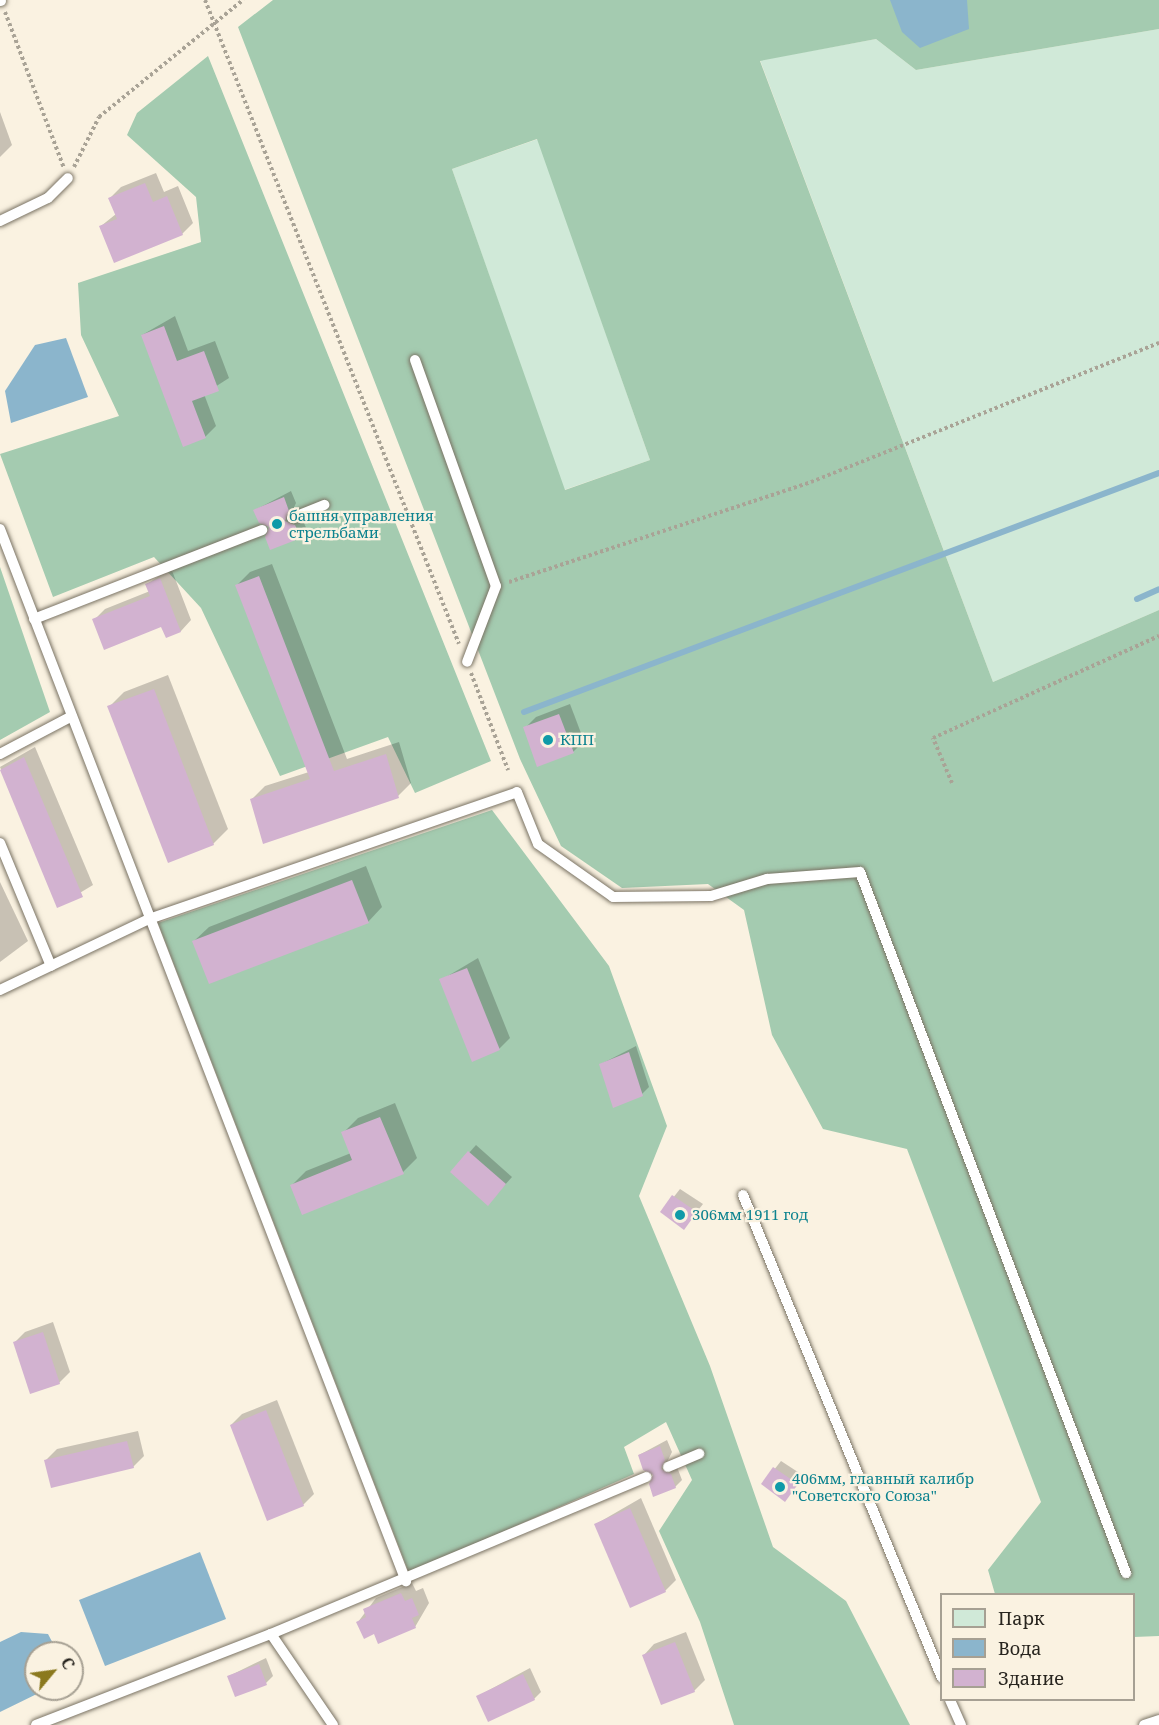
<!DOCTYPE html>
<meta charset="utf-8">
<style>
body{margin:0}
#map{position:relative;width:1159px;height:1725px;overflow:hidden;background:#faf2e1;font-family:"Noto Serif",serif}
div>[style]{position:absolute}
.green>*{inset:0;background:#d0e9d8}
.forest>*{inset:0;background:#a4cbb0}
.water>*{inset:0;background:#8bb5cc}
.shadow>*{inset:0;background:#0003}
.stream>*{height:6px;margin:-3px;padding:0 3px;transform-origin:3px;border-radius:3px;background:#8bb5cc}
.building>*{inset:0;background:#d2b2d0}
.path>*{height:4px;margin-top:-2px;transform-origin:0;background:repeating-linear-gradient(90deg,#a9a396 0 3px,transparent 0 6px)}
.roads{filter:drop-shadow(0 0 2px #7a7364) drop-shadow(0 0 2px #7a7364)}
.service>*{height:10px;margin:-5px;padding:0 5px;transform-origin:5px;border-radius:5px;background:#fff}
.dots>*{width:16px;height:16px;translate:-50% -50%;box-sizing:border-box;border:3px solid #faf2e1;border-radius:50%}
span{translate:-50% -50%;white-space:nowrap;text-align:center;line-height:1.15;-webkit-text-stroke:4.5px #faf2e1;paint-order:stroke}
.culture-label{font-size:15px;color:#0d838f}
.left{translate:0 -50%;text-align:left}
.legend{position:absolute;left:940px;top:1593px;width:195px;height:108px;box-sizing:border-box;background:#faf2e1;border:2px solid #a6a093;margin:0;padding:8px 10px;list-style:none;font-size:18px;color:#28251f}
.legend li{display:flex;align-items:center;gap:12px;height:30px}
.legend b{width:30px;border:2px solid #a6a093}
.north{position:absolute;left:24px;top:1641px;width:60px;height:60px;box-sizing:border-box;background:#faf2e1;border:2px solid #a6a093;border-radius:50%;rotate:61deg;font-size:16px;font-weight:700;line-height:24px;text-align:center;color:#28251f}
.north::after{content:'';display:block;margin:auto;width:21px;height:27px;background:#8b791e;clip-path:polygon(50% 0,100% 100%,50% 72%,0 100%)}
</style>
<div id="map">
<div class="green">
<div style="clip-path:polygon(1159px 29px,1159px 610px,993px 682px,760px 60px,876px 39px,916px 70px)"></div>
<div style="clip-path:polygon(538px 139px,650px 460px,564px 490px,452px 169px)"></div>
</div>
<div class="forest">
<div style="clip-path:polygon(evenodd,273px 0,1159px 0,1159px 29px,916px 70px,876px 39px,760px 61px,993px 682px,1159px 610px,1159px 1636px,1134px 1637px,1134px 1594px,995px 1594px,988px 1570px,1041px 1502px,907px 1149px,823px 1129px,772px 1035px,744px 910px,708px 884px,622px 888px,561px 846px,520px 759px,238px 27px,273px 0,537px 139px,650px 460px,565px 490px,452px 169px,537px 139px)"></div>
<div style="clip-path:polygon(208px 56px,491px 761px,415px 793px,388px 737px,280px 776px,201px 608px,154px 557px,53px 597px,0 454px,119px 416px,81px 335px,78px 283px,201px 242px,196px 197px,127px 135px,137px 113px)"></div>
<div style="clip-path:polygon(0 567px,50px 712px,0 740px)"></div>
<div style="clip-path:polygon(492px 810px,609px 966px,667px 1126px,639px 1196px,710px 1366px,773px 1547px,846px 1601px,910px 1725px,734px 1725px,700px 1622px,659px 1531px,692px 1480px,666px 1422px,624px 1447px,634px 1474px,409px 1573px,158px 923px)"></div>
</div>
<div class="water">
<div style="clip-path:polygon(890px 0,967px 0,969px 29px,920px 48px,902px 32px)"></div>
<div style="clip-path:polygon(66px 338px,88px 397px,11px 423px,5px 391px,35px 345px)"></div>
<div style="clip-path:polygon(200px 1552px,226px 1619px,105px 1666px,79px 1600px)"></div>
<div style="clip-path:polygon(21px 1632px,48px 1634px,58px 1653px,36px 1653px,36px 1689px,47px 1689px,0 1712px,0 1642px)"></div>
</div>
<div class="shadow">
<div style="clip-path:polygon(0 112px,12px 145px,0 157px)"></div>
<div style="clip-path:polygon(156px 173px,164px 192px,178px 186px,193px 223px,182px 234px,101px 226px,116px 214px,110px 198px,121px 187px)"></div>
<div style="clip-path:polygon(175px 316px,188px 351px,215px 341px,229px 378px,204px 394px,216px 426px,205px 437px,142px 335px)"></div>
<div style="clip-path:polygon(291px 491px,296px 503px,291px 514px,302px 518px,307px 530px,300px 537px,271px 526px,255px 510px)"></div>
<div style="clip-path:polygon(272px 564px,347px 759px,399px 742px,411px 783px,398px 796px,252px 799px,265px 786px,309px 772px,237px 585px,250px 572px)"></div>
<div style="clip-path:polygon(171px 568px,191px 620px,181px 631px,167px 636px,162px 625px,94px 620px,105px 609px,150px 591px,147px 584px)"></div>
<div style="clip-path:polygon(168px 675px,228px 829px,213px 844px,109px 707px,124px 692px)"></div>
<div style="clip-path:polygon(570px 704px,584px 741px,573px 752px,525px 728px,536px 717px)"></div>
<div style="clip-path:polygon(35px 747px,93px 885px,58px 906px,0 767px)"></div>
<div style="clip-path:polygon(366px 866px,382px 907px,368px 922px,194px 941px,209px 927px)"></div>
<div style="clip-path:polygon(0 882px,28px 941px,0 962px)"></div>
<div style="clip-path:polygon(478px 958px,510px 1038px,499px 1049px,441px 980px)"></div>
<div style="clip-path:polygon(636px 1046px,649px 1087px,642px 1094px,601px 1064px)"></div>
<div style="clip-path:polygon(395px 1103px,417px 1158px,403px 1172px,292px 1185px,306px 1171px,351px 1153px,343px 1133px,358px 1118px)"></div>
<div style="clip-path:polygon(476px 1145px,512px 1177px,494px 1197px,452px 1172px)"></div>
<div style="clip-path:polygon(680px 1189px,703px 1204px,684px 1228px,662px 1212px)"></div>
<div style="clip-path:polygon(53px 1322px,70px 1372px,59px 1383px,14px 1343px,25px 1332px)"></div>
<div style="clip-path:polygon(277px 1400px,314px 1494px,303px 1505px,231px 1425px,242px 1414px)"></div>
<div style="clip-path:polygon(138px 1431px,144px 1456px,133px 1467px,46px 1460px,57px 1449px)"></div>
<div style="clip-path:polygon(667px 1440px,672px 1452px,667px 1462px,677px 1467px,682px 1480px,675px 1487px,639px 1455px)"></div>
<div style="clip-path:polygon(781px 1461px,804px 1476px,791px 1493px,763px 1484px)"></div>
<div style="clip-path:polygon(641px 1498px,676px 1580px,665px 1591px,596px 1524px)"></div>
<div style="clip-path:polygon(412px 1583px,416px 1591px,423px 1588px,429px 1603px,415px 1627px,374px 1632px,358px 1622px,376px 1598px)"></div>
<div style="clip-path:polygon(686px 1632px,705px 1680px,694px 1691px,644px 1655px,654px 1644px)"></div>
<div style="clip-path:polygon(266px 1658px,273px 1676px,266px 1683px,229px 1676px)"></div>
<div style="clip-path:polygon(530px 1668px,541px 1692px,534px 1699px,478px 1696px)"></div>
</div>
<div class="stream">
<div style="left:1137px;top:599px;width:24px;rotate:-24deg"></div>
<div style="left:524px;top:712px;width:678px;rotate:-20.63deg"></div>
</div>
<div class="building">
<div style="clip-path:polygon(145px 183px,153px 202px,167px 196px,183px 235px,114px 263px,99px 226px,117px 219px,108px 198px)"></div>
<div style="clip-path:polygon(164px 326px,177px 361px,204px 351px,219px 391px,192px 401px,206px 438px,183px 447px,141px 335px)"></div>
<div style="clip-path:polygon(284px 497px,289px 511px,285px 521px,295px 525px,301px 538px,270px 550px,265px 537px,269px 527px,259px 523px,253px 510px)"></div>
<div style="clip-path:polygon(259px 576px,334px 771px,386px 754px,399px 798px,263px 844px,250px 799px,310px 779px,235px 585px)"></div>
<div style="clip-path:polygon(160px 578px,181px 632px,166px 638px,161px 627px,104px 650px,92px 619px,150px 596px,145px 584px)"></div>
<div style="clip-path:polygon(154px 689px,214px 845px,168px 863px,107px 706px)"></div>
<div style="clip-path:polygon(559px 714px,574px 753px,537px 767px,523px 727px)"></div>
<div style="clip-path:polygon(24px 757px,83px 897px,57px 908px,0 770px)"></div>
<div style="clip-path:polygon(352px 880px,369px 923px,209px 984px,192px 941px)"></div>
<div style="clip-path:polygon(467px 968px,500px 1050px,472px 1062px,439px 979px)"></div>
<div style="clip-path:polygon(629px 1052px,643px 1096px,613px 1108px,599px 1064px)"></div>
<div style="clip-path:polygon(380px 1117px,404px 1174px,302px 1215px,290px 1185px,352px 1160px,341px 1132px)"></div>
<div style="clip-path:polygon(468px 1151px,506px 1184px,488px 1206px,450px 1172px)"></div>
<div style="clip-path:polygon(672px 1195px,697px 1212px,684px 1230px,660px 1212px)"></div>
<div style="clip-path:polygon(43px 1332px,60px 1384px,30px 1394px,13px 1342px)"></div>
<div style="clip-path:polygon(266px 1410px,304px 1506px,267px 1521px,230px 1425px)"></div>
<div style="clip-path:polygon(127px 1441px,134px 1468px,51px 1488px,44px 1460px)"></div>
<div style="clip-path:polygon(660px 1446px,665px 1460px,661px 1469px,671px 1474px,676px 1488px,653px 1497px,649px 1484px,653px 1475px,643px 1470px,638px 1455px)"></div>
<div style="clip-path:polygon(773px 1467px,798px 1484px,785px 1502px,761px 1484px)"></div>
<div style="clip-path:polygon(630px 1508px,666px 1592px,630px 1608px,594px 1524px)"></div>
<div style="clip-path:polygon(401px 1593px,405px 1601px,412px 1598px,419px 1615px,412px 1618px,416px 1628px,378px 1644px,374px 1634px,364px 1639px,356px 1622px,366px 1617px,363px 1609px)"></div>
<div style="clip-path:polygon(675px 1642px,695px 1692px,661px 1705px,642px 1655px)"></div>
<div style="clip-path:polygon(259px 1664px,267px 1685px,235px 1697px,227px 1676px)"></div>
<div style="clip-path:polygon(523px 1674px,535px 1700px,488px 1722px,476px 1696px)"></div>
</div>
<div class="path">
<div style="left:205px;top:0;width:692px;rotate:68.48deg"></div>
<div style="left:5px;top:12px;width:167px;rotate:69.3deg"></div>
<div style="left:74px;top:167px;width:56px;rotate:-63.4deg"></div>
<div style="left:99px;top:117px;width:186px;rotate:-39.1deg"></div>
<div style="left:509px;top:582px;width:318px;rotate:-18.3deg"></div>
<div style="left:811px;top:482px;width:375px;rotate:-21.8deg"></div>
<div style="left:471px;top:673px;width:104px;rotate:69.1deg"></div>
<div style="left:952px;top:783px;width:49px;rotate:-112.9deg"></div>
<div style="left:933px;top:738px;width:248px;rotate:-24.3deg"></div>
</div>
<div class="roads">
<div class="service">
<div style="left:0;top:1px;width:1px"></div>
<div style="left:0;top:221px;width:53px;rotate:-25.6deg"></div>
<div style="left:48px;top:198px;width:28px;rotate:-45deg"></div>
<div style="left:415px;top:360px;width:240px;rotate:70.3deg"></div>
<div style="left:496px;top:586px;width:81px;rotate:110.9deg"></div>
<div style="left:292px;top:518px;width:35px;rotate:-22deg"></div>
<div style="left:0;top:529px;width:1128px;rotate:68.9deg"></div>
<div style="left:34px;top:619px;width:245px;rotate:-21.3deg"></div>
<div style="left:0;top:754px;width:81px;rotate:-27.8deg"></div>
<div style="left:0;top:843px;width:133px;rotate:67.5deg"></div>
<div style="left:0;top:990px;width:165px;rotate:-25.5deg"></div>
<div style="left:149px;top:919px;width:389px;rotate:-19deg"></div>
<div style="left:517px;top:792px;width:56px;rotate:68deg"></div>
<div style="left:538px;top:844px;width:92px;rotate:35.2deg"></div>
<div style="left:613px;top:897px;width:98px;rotate:-0.6deg"></div>
<div style="left:711px;top:896px;width:59px;rotate:-16.9deg"></div>
<div style="left:767px;top:879px;width:93px;rotate:-4.3deg"></div>
<div style="left:860px;top:872px;width:750px;rotate:69.22deg"></div>
<div style="left:743px;top:1195px;width:522px;rotate:67.61deg"></div>
<div style="left:668px;top:1467px;width:34px;rotate:-23deg"></div>
<div style="left:271px;top:1634px;width:407px;rotate:-22.7deg"></div>
<div style="left:950px;top:1700px;width:27px;rotate:66deg"></div>
<div style="left:36px;top:1725px;width:252px;rotate:-21.2deg"></div>
<div style="left:271px;top:1634px;width:110px;rotate:55.7deg"></div>
<div style="left:1144px;top:1725px;width:16px;rotate:-18deg"></div>
</div>
</div>
<div class="dots">
<div style="left:277px;top:524px;background:#0f9aa8"></div>
<div style="left:548px;top:740px;background:#0f9aa8"></div>
<div style="left:680px;top:1215px;background:#0f9aa8"></div>
<div style="left:780px;top:1487px;background:#0f9aa8"></div>
</div>
<div class="culture-label">
<span class="left" style="left:289px;top:524px">башня управления<br>стрельбами</span>
<span class="left" style="left:560px;top:740px">КПП</span>
<span class="left" style="left:692px;top:1215px">306мм 1911 год</span>
<span class="left" style="left:792px;top:1487px">406мм, главный калибр<br>"Советского Союза"</span>
</div>
<ul class="legend">
<li><b style="height:16px;background:#d0e9d8"></b>Парк</li>
<li><b style="height:16px;background:#8bb5cc"></b>Вода</li>
<li><b style="height:16px;background:#d2b2d0"></b>Здание</li>
</ul>
<div class="north">С</div>
</div>
